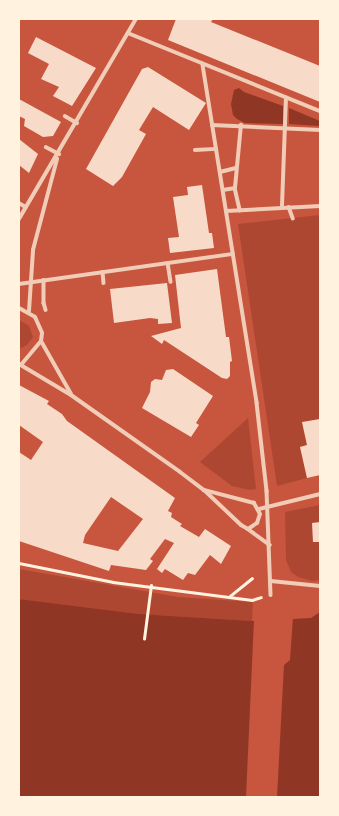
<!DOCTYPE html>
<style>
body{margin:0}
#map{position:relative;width:339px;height:816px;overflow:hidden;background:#c8553d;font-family:Karla,sans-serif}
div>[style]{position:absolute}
.green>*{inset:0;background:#ae4732}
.water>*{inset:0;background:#8f3625}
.pier>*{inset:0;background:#c8553d}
.building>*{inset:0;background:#f7dbc8}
.path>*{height:2.5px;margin:-1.25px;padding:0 1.25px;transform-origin:1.25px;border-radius:1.25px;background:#fff3e0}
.pedestrian>*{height:3.5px;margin:-1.75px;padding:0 1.75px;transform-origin:1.75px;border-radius:1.75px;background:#f1ccb7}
.minor>*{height:4px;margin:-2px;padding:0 2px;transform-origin:2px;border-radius:2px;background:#f1ccb7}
span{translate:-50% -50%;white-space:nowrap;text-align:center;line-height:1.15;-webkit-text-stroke:4px #fff3e0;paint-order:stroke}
.frame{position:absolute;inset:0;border:20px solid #fff3e0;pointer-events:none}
</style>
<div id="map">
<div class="green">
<div style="clip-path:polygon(320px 215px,320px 419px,302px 423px,307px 445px,300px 447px,307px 478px,277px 486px,238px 224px)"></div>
<div style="clip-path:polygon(19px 320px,29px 326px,33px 337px,27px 345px,19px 349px)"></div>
<div style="clip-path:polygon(248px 418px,256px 489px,250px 490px,232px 486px,200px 462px)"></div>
<div style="clip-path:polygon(320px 505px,320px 580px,312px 581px,298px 577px,291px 572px,286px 560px,285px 512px)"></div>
<div style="clip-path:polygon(19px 569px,178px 597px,253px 602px,252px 621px,139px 614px,19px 599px)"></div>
</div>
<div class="water">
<div style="clip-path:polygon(239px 88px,244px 92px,283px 106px,283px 124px,245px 123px,237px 119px,233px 115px,231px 104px,234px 90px)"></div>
<div style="clip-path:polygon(289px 108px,320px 121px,319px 126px,289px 124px)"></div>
<div style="clip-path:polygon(19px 599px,139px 614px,252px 621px,311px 618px,320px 612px,320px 797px,19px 797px)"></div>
</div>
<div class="pier">
<div style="clip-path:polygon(293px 617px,290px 660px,284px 665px,277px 797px,246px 797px,254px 619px)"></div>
</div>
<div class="building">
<div style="clip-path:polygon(176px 19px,213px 19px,211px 22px,320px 66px,320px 102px,168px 40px)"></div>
<div style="clip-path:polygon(36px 37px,96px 68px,72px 106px,53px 96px,59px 87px,41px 79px,49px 64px,28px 53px)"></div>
<div style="clip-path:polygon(148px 67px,206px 103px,189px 130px,153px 107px,139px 130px,146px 134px,122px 177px,113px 186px,86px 169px,142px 69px)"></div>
<div style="clip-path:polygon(19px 99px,61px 122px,53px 136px,43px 137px,24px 126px,25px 119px,19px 116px)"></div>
<div style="clip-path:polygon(19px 139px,38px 154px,29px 173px,19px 165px)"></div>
<div style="clip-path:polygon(202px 185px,209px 233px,212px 233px,214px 248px,170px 253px,168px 238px,179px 237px,173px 197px,188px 195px,187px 187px)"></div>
<div style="clip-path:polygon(217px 269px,226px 337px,229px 337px,232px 361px,230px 362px,230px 376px,227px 379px,222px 378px,164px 340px,162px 344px,151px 336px,181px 328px,175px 275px)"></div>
<div style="clip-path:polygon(167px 283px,172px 323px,158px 324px,158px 319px,150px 318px,114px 323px,110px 289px)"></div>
<div style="clip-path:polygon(173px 369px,213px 396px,196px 423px,199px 425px,191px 437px,142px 408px,150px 392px,151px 382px,155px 379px,162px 380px,166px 370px)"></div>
<div style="clip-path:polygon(evenodd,19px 385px,49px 401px,47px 404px,62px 414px,67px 421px,175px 498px,168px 511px,172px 513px,171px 517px,182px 524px,180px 526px,199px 537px,205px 529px,231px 546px,221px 564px,210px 555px,195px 575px,188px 573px,183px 580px,165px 569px,162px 573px,157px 569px,174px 543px,165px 539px,150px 559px,153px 561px,146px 570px,111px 565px,109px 571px,19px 541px,19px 452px,31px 460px,43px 442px,19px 425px,19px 385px,111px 497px,143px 519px,118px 551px,83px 543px,85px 535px,111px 497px)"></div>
<div style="clip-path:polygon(320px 419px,320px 475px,307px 478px,300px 447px,307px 445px,302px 422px)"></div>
<div style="clip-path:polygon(320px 522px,320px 542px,313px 542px,312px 523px)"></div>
</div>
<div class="path">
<div style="left:19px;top:563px;width:96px;rotate:11.4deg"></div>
<div style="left:113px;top:582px;width:140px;rotate:7.4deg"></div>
<div style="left:252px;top:600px;width:9px;rotate:-18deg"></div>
<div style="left:230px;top:596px;width:28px;rotate:-39deg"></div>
<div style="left:144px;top:639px;width:54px;rotate:-82.6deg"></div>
</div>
<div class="pedestrian">
<div style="left:128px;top:33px;width:207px;rotate:22.1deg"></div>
<div style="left:203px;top:65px;width:342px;rotate:80.9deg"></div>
<div style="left:257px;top:403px;width:89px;rotate:83.5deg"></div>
<div style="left:267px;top:491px;width:104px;rotate:87.8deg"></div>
<div style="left:65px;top:116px;width:14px;rotate:30deg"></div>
<div style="left:212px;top:125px;width:108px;rotate:2.7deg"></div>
<div style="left:46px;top:147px;width:15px;rotate:28deg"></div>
<div style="left:195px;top:150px;width:21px;rotate:-3deg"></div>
<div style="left:220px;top:172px;width:16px;rotate:-14deg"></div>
<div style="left:235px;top:188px;width:23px;rotate:77deg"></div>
<div style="left:223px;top:190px;width:12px;rotate:-9deg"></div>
<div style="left:235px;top:188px;width:63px;rotate:-84.6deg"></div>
<div style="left:19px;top:203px;width:8px;rotate:30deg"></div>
<div style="left:282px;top:206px;width:108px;rotate:-87.9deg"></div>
<div style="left:289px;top:207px;width:12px;rotate:70deg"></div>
<div style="left:226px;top:211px;width:94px;rotate:-3deg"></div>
<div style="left:19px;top:219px;width:232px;rotate:-59.7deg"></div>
<div style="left:168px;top:263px;width:19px;rotate:81deg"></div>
<div style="left:103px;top:272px;width:11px;rotate:85deg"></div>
<div style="left:44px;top:280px;width:23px;rotate:90deg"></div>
<div style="left:44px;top:303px;width:7px;rotate:74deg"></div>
<div style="left:19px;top:284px;width:216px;rotate:-8deg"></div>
<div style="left:29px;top:311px;width:61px;rotate:-86.2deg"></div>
<div style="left:33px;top:250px;width:94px;rotate:-75.2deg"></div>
<div style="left:248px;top:529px;width:27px;rotate:36deg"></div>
<div style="left:271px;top:581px;width:49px;rotate:5.8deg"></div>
</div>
<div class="minor">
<div style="left:19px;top:308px;width:18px;rotate:29deg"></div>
<div style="left:35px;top:317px;width:17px;rotate:66deg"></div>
<div style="left:42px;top:333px;width:8px;rotate:97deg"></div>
<div style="left:41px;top:341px;width:31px;rotate:130deg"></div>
<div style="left:41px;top:341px;width:61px;rotate:60.5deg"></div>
<div style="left:19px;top:364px;width:61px;rotate:30.8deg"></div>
<div style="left:71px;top:395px;width:133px;rotate:35.2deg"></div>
<div style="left:180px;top:472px;width:30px;rotate:37deg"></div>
<div style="left:204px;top:490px;width:51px;rotate:43.4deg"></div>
<div style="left:241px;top:525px;width:8px;rotate:30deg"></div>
<div style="left:248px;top:529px;width:11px;rotate:-34deg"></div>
<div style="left:257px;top:523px;width:9px;rotate:-72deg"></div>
<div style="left:260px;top:514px;width:13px;rotate:-119deg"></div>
<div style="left:254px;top:503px;width:52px;rotate:-165.4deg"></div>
<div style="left:259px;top:509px;width:63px;rotate:-13.8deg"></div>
</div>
<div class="frame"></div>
</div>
